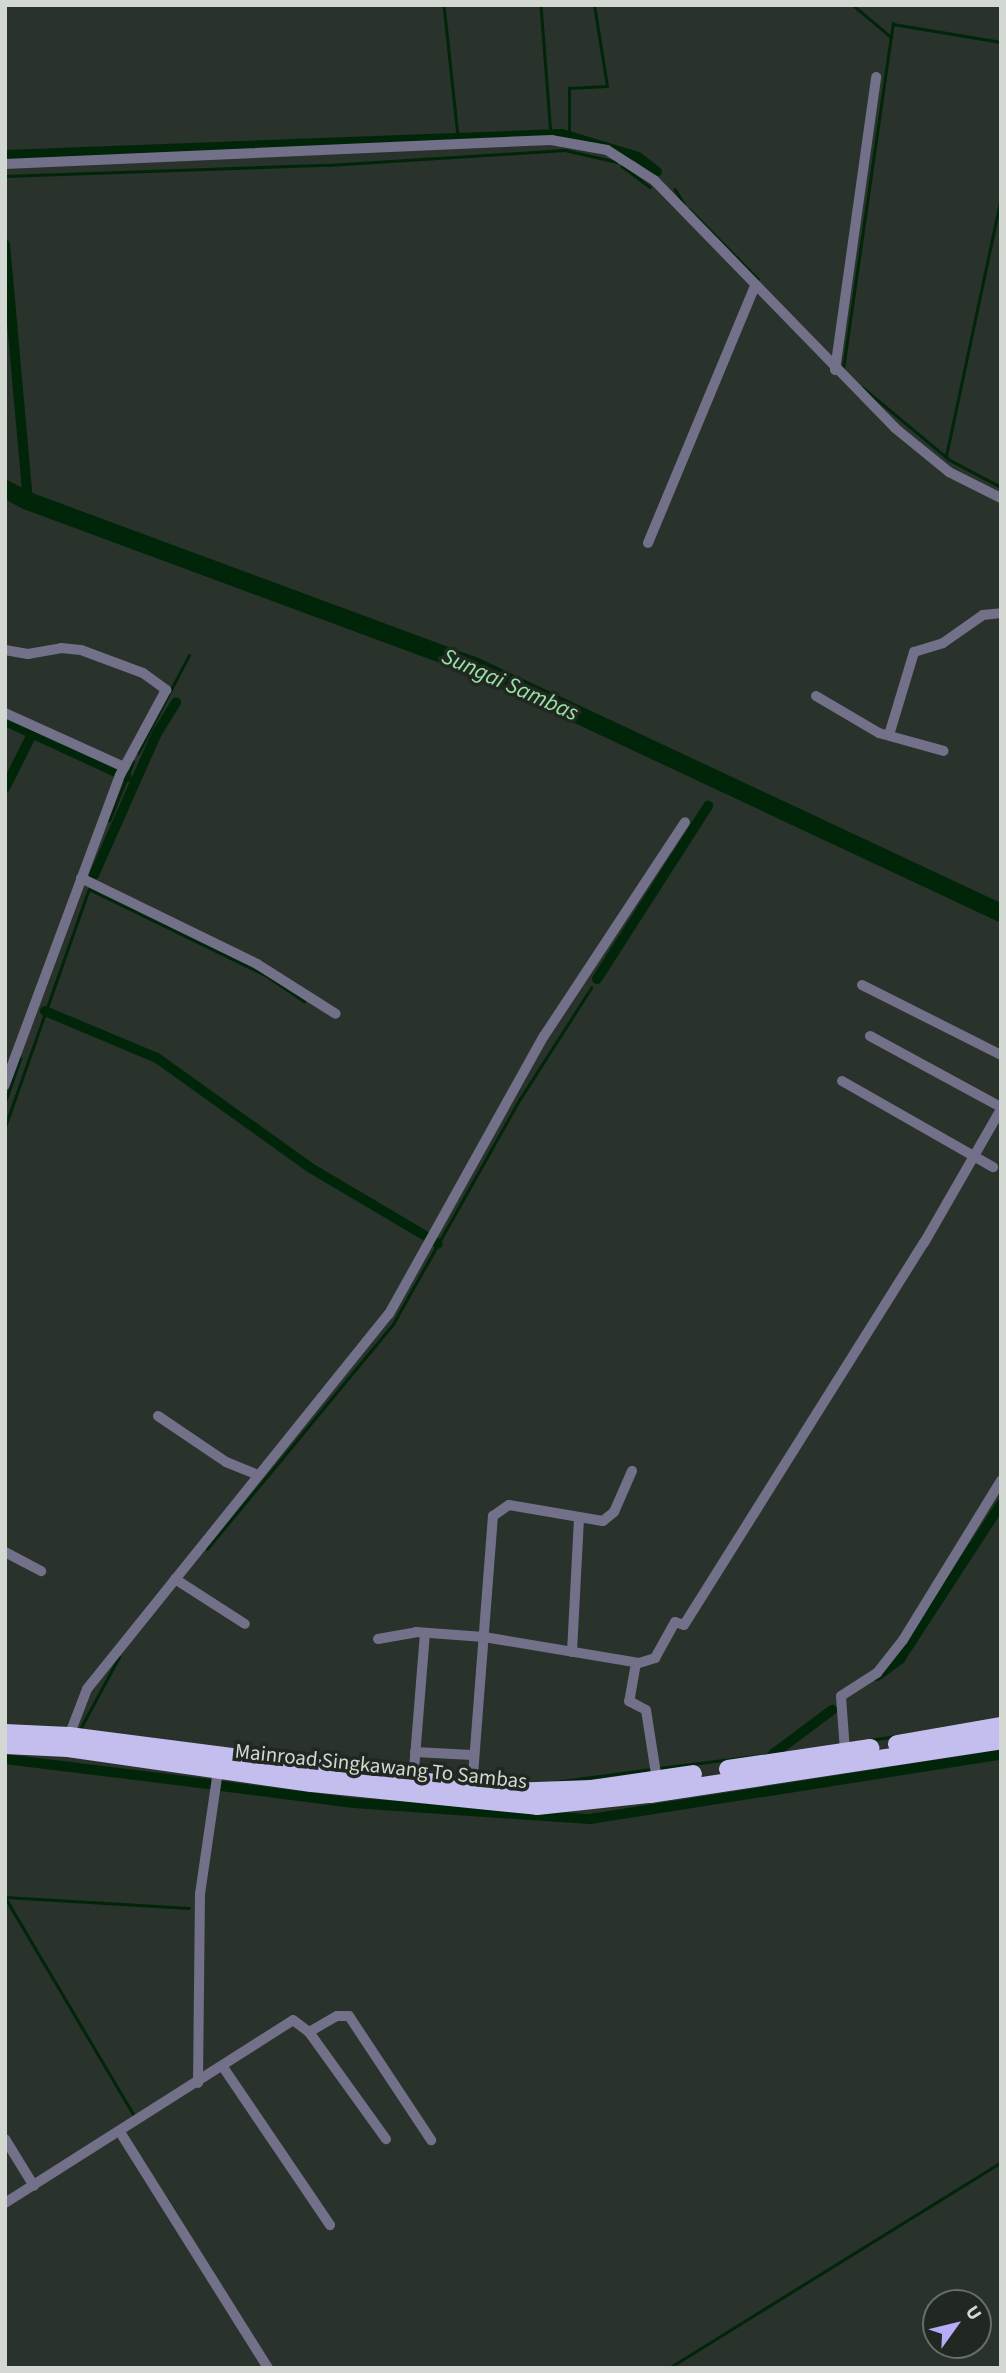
<!DOCTYPE html>
<style>
body{margin:0}
#map{position:relative;width:1006px;height:2373px;overflow:hidden;background:#29322b;font-family:"Source Sans 3",sans-serif}
div>[style]{position:absolute}
.stream>*{height:2.5px;margin:-1.25px;padding:0 1.25px;transform-origin:1.25px;border-radius:1.25px;background:#002509}
.canal>*{height:10px;margin:-5px;padding:0 5px;transform-origin:5px;border-radius:5px;background:#002509}
.river>*{height:18px;margin:-9px;padding:0 9px;transform-origin:9px;border-radius:9px;background:#002509}
.minor>*{height:10px;margin:-5px;padding:0 5px;transform-origin:5px;border-radius:5px;background:#737089}
.trunk>*{height:18px;margin:-9px;padding:0 9px;transform-origin:9px;border-radius:9px;background:#c4beef}
span{translate:-50% -50%;white-space:nowrap;text-align:center;line-height:1.15;-webkit-text-stroke:7px #202821;paint-order:stroke}
.street-label{font-size:21px;color:#d3d8d3}
.water-label{font-size:23px;color:#97e2a5;font-style:italic}
.frame{position:absolute;inset:0;border:7px solid #d3d8d3;pointer-events:none}
.north{position:absolute;left:922px;top:2289px;width:70px;height:70px;box-sizing:border-box;background:#202821;border:2px solid #686e68;border-radius:50%;rotate:56deg;font-size:19px;font-weight:700;line-height:28px;text-align:center;color:#d3d8d3}
.north::after{content:'';display:block;margin:auto;width:24px;height:32px;background:#b6acf8;clip-path:polygon(50% 0,100% 100%,50% 72%,0 100%)}
</style>
<div id="map">
<div class="stream">
<div style="left:444px;top:5px;width:131px;rotate:83.9deg"></div>
<div style="left:541px;top:5px;width:129px;rotate:85.6deg"></div>
<div style="left:853px;top:5px;width:50px;rotate:40.1deg"></div>
<div style="left:569px;top:136px;width:48px;rotate:-90deg"></div>
<div style="left:569px;top:88px;width:38px;rotate:-3deg"></div>
<div style="left:607px;top:86px;width:82px;rotate:-99.1deg"></div>
<div style="left:622px;top:166px;width:35px;rotate:37deg"></div>
<div style="left:5px;top:176px;width:323px;rotate:-2deg"></div>
<div style="left:328px;top:165px;width:237px;rotate:-3.6deg"></div>
<div style="left:565px;top:150px;width:53px;rotate:13deg"></div>
<div style="left:675px;top:189px;width:17px;rotate:59deg"></div>
<div style="left:689px;top:209px;width:98px;rotate:45.4deg"></div>
<div style="left:843px;top:369px;width:349px;rotate:-81.8deg"></div>
<div style="left:893px;top:24px;width:109px;rotate:9.5deg"></div>
<div style="left:862px;top:387px;width:114px;rotate:39.7deg"></div>
<div style="left:950px;top:460px;width:58px;rotate:27.9deg"></div>
<div style="left:946px;top:456px;width:264px;rotate:-78deg"></div>
<div style="left:138px;top:753px;width:110px;rotate:-62.5deg"></div>
<div style="left:109px;top:821px;width:64px;rotate:-67.9deg"></div>
<div style="left:89px;top:889px;width:198px;rotate:26deg"></div>
<div style="left:267px;top:976px;width:45px;rotate:34deg"></div>
<div style="left:5px;top:1102px;width:46px;rotate:-70.8deg"></div>
<div style="left:5px;top:1127px;width:250px;rotate:-70.6deg"></div>
<div style="left:207px;top:1549px;width:292px;rotate:-50.4deg"></div>
<div style="left:393px;top:1324px;width:258px;rotate:-60.6deg"></div>
<div style="left:520px;top:1099px;width:132px;rotate:-57.4deg"></div>
<div style="left:79px;top:1731px;width:84px;rotate:-61.6deg"></div>
<div style="left:869px;top:1740px;width:28px;rotate:-8deg"></div>
<div style="left:659px;top:1768px;width:113px;rotate:-7.1deg"></div>
<div style="left:485px;top:1781px;width:25px;rotate:5deg"></div>
<div style="left:555px;top:1782px;width:99px;rotate:-7.6deg"></div>
<div style="left:5px;top:1897px;width:253px;rotate:59.4deg"></div>
<div style="left:5px;top:1897px;width:184px;rotate:3.4deg"></div>
<div style="left:669px;top:2368px;width:391px;rotate:-31.8deg"></div>
</div>
<div class="canal">
<div style="left:5px;top:155px;width:557px;rotate:-2.16deg"></div>
<div style="left:562px;top:134px;width:79px;rotate:16.8deg"></div>
<div style="left:638px;top:157px;width:24px;rotate:38deg"></div>
<div style="left:5px;top:244px;width:258px;rotate:84.9deg"></div>
<div style="left:5px;top:721px;width:134px;rotate:24.7deg"></div>
<div style="left:5px;top:788px;width:60px;rotate:-63.4deg"></div>
<div style="left:94px;top:875px;width:155px;rotate:-66.1deg"></div>
<div style="left:157px;top:733px;width:36px;rotate:-58deg"></div>
<div style="left:597px;top:979px;width:206px;rotate:-57.3deg"></div>
<div style="left:45px;top:1011px;width:121px;rotate:22.8deg"></div>
<div style="left:157px;top:1058px;width:187px;rotate:35.6deg"></div>
<div style="left:309px;top:1167px;width:134px;rotate:30.6deg"></div>
<div style="left:437px;top:1243px;width:1px;rotate:45deg"></div>
<div style="left:877px;top:1676px;width:29px;rotate:-36deg"></div>
<div style="left:900px;top:1659px;width:185px;rotate:-56.9deg"></div>
<div style="left:773px;top:1754px;width:74px;rotate:-36.7deg"></div>
<div style="left:5px;top:1759px;width:205px;rotate:7deg"></div>
<div style="left:221px;top:1786px;width:134px;rotate:7.3deg"></div>
<div style="left:354px;top:1803px;width:237px;rotate:3.9deg"></div>
<div style="left:590px;top:1819px;width:416px;rotate:-8.9deg"></div>
</div>
<div class="river">
<div style="left:5px;top:489px;width:26px;rotate:28deg"></div>
<div style="left:28px;top:501px;width:473px;rotate:20.3deg"></div>
<div style="left:472px;top:665px;width:584px;rotate:25.12deg"></div>
</div>
<div class="minor">
<div style="left:5px;top:164px;width:547px;rotate:-2.52deg"></div>
<div style="left:551px;top:140px;width:57px;rotate:10.1deg"></div>
<div style="left:607px;top:150px;width:56px;rotate:32.6deg"></div>
<div style="left:654px;top:180px;width:346px;rotate:45.8deg"></div>
<div style="left:895px;top:428px;width:70px;rotate:39.2deg"></div>
<div style="left:949px;top:472px;width:58px;rotate:26.6deg"></div>
<div style="left:835px;top:370px;width:296px;rotate:-82deg"></div>
<div style="left:648px;top:543px;width:276px;rotate:-67.4deg"></div>
<div style="left:5px;top:650px;width:23px;rotate:10deg"></div>
<div style="left:28px;top:654px;width:34px;rotate:-10deg"></div>
<div style="left:61px;top:648px;width:20px;rotate:6deg"></div>
<div style="left:81px;top:650px;width:66px;rotate:20.4deg"></div>
<div style="left:143px;top:673px;width:29px;rotate:36deg"></div>
<div style="left:166px;top:690px;width:97px;rotate:118.4deg"></div>
<div style="left:120px;top:775px;width:331px;rotate:110.4deg"></div>
<div style="left:816px;top:696px;width:73px;rotate:30.4deg"></div>
<div style="left:879px;top:733px;width:67px;rotate:15.5deg"></div>
<div style="left:5px;top:713px;width:131px;rotate:24.4deg"></div>
<div style="left:889px;top:735px;width:87px;rotate:-73.2deg"></div>
<div style="left:914px;top:652px;width:30px;rotate:-17deg"></div>
<div style="left:943px;top:643px;width:49px;rotate:-35deg"></div>
<div style="left:983px;top:615px;width:18px;rotate:-6deg"></div>
<div style="left:81px;top:878px;width:196px;rotate:26deg"></div>
<div style="left:257px;top:964px;width:93px;rotate:32.3deg"></div>
<div style="left:862px;top:985px;width:156px;rotate:26.7deg"></div>
<div style="left:870px;top:1036px;width:149px;rotate:28.5deg"></div>
<div style="left:842px;top:1081px;width:174px;rotate:29.7deg"></div>
<div style="left:158px;top:1416px;width:82px;rotate:34.1deg"></div>
<div style="left:226px;top:1462px;width:35px;rotate:22deg"></div>
<div style="left:5px;top:1552px;width:41px;rotate:27.8deg"></div>
<div style="left:175px;top:1579px;width:83px;rotate:32.7deg"></div>
<div style="left:378px;top:1639px;width:39px;rotate:-10deg"></div>
<div style="left:416px;top:1632px;width:68px;rotate:4.2deg"></div>
<div style="left:484px;top:1637px;width:157px;rotate:9.5deg"></div>
<div style="left:639px;top:1663px;width:17px;rotate:-17deg"></div>
<div style="left:655px;top:1658px;width:41px;rotate:-60.9deg"></div>
<div style="left:675px;top:1622px;width:9px;rotate:18deg"></div>
<div style="left:684px;top:1625px;width:451px;rotate:-57.9deg"></div>
<div style="left:924px;top:1243px;width:155px;rotate:-60.1deg"></div>
<div style="left:572px;top:1652px;width:135px;rotate:-87deg"></div>
<div style="left:636px;top:1663px;width:39px;rotate:100deg"></div>
<div style="left:629px;top:1701px;width:19px;rotate:28deg"></div>
<div style="left:646px;top:1710px;width:71px;rotate:81.1deg"></div>
<div style="left:69px;top:1736px;width:50px;rotate:-69deg"></div>
<div style="left:87px;top:1689px;width:481px;rotate:-51.2deg"></div>
<div style="left:389px;top:1314px;width:318px;rotate:-60.9deg"></div>
<div style="left:544px;top:1036px;width:256px;rotate:-56.6deg"></div>
<div style="left:845px;top:1751px;width:55px;rotate:-94.2deg"></div>
<div style="left:841px;top:1696px;width:43px;rotate:-32.6deg"></div>
<div style="left:877px;top:1673px;width:42px;rotate:-51.8deg"></div>
<div style="left:903px;top:1640px;width:187px;rotate:-58.4deg"></div>
<div style="left:415px;top:1752px;width:57px;rotate:3deg"></div>
<div style="left:413px;top:1782px;width:149px;rotate:-85.4deg"></div>
<div style="left:472px;top:1788px;width:273px;rotate:-85.6deg"></div>
<div style="left:493px;top:1516px;width:19px;rotate:-35deg"></div>
<div style="left:509px;top:1505px;width:95px;rotate:9.7deg"></div>
<div style="left:603px;top:1521px;width:14px;rotate:-39deg"></div>
<div style="left:614px;top:1512px;width:45px;rotate:-66.3deg"></div>
<div style="left:309px;top:2032px;width:132px;rotate:54.3deg"></div>
<div style="left:223px;top:2067px;width:191px;rotate:55.9deg"></div>
<div style="left:198px;top:2083px;width:189px;rotate:-89.4deg"></div>
<div style="left:200px;top:1894px;width:124px;rotate:-81.7deg"></div>
<div style="left:120px;top:2132px;width:279px;rotate:57.9deg"></div>
<div style="left:5px;top:2139px;width:55px;rotate:58.3deg"></div>
<div style="left:5px;top:2203px;width:341px;rotate:-32.4deg"></div>
<div style="left:293px;top:2020px;width:20px;rotate:37deg"></div>
<div style="left:309px;top:2032px;width:32px;rotate:-30deg"></div>
<div style="left:337px;top:2016px;width:12px"></div>
<div style="left:349px;top:2016px;width:149px;rotate:56.5deg"></div>
</div>
<div class="trunk">
<div style="left:5px;top:1733px;width:64px;rotate:2.7deg"></div>
<div style="left:69px;top:1736px;width:441px;rotate:7.3deg"></div>
<div style="left:506px;top:1792px;width:86px;rotate:-2deg"></div>
<div style="left:592px;top:1789px;width:102px;rotate:-8.4deg"></div>
<div style="left:897px;top:1744px;width:106px;rotate:-9.8deg"></div>
<div style="left:5px;top:1745px;width:63px;rotate:2.7deg"></div>
<div style="left:68px;top:1748px;width:246px;rotate:8.2deg"></div>
<div style="left:312px;top:1783px;width:226px;rotate:5.8deg"></div>
<div style="left:537px;top:1806px;width:114px;rotate:-6.1deg"></div>
<div style="left:650px;top:1794px;width:355px;rotate:-8.7deg"></div>
<div style="left:728px;top:1769px;width:144px;rotate:-8.4deg"></div>
</div>
<div class="street-label">
<span style="left:381px;top:1766px;rotate:6deg">Mainroad Singkawang To Sambas</span>
</div>
<div class="water-label">
<span style="left:510px;top:685px;rotate:24deg">Sungai Sambas</span>
</div>
<div class="frame"></div>
<div class="north">U</div>
</div>
